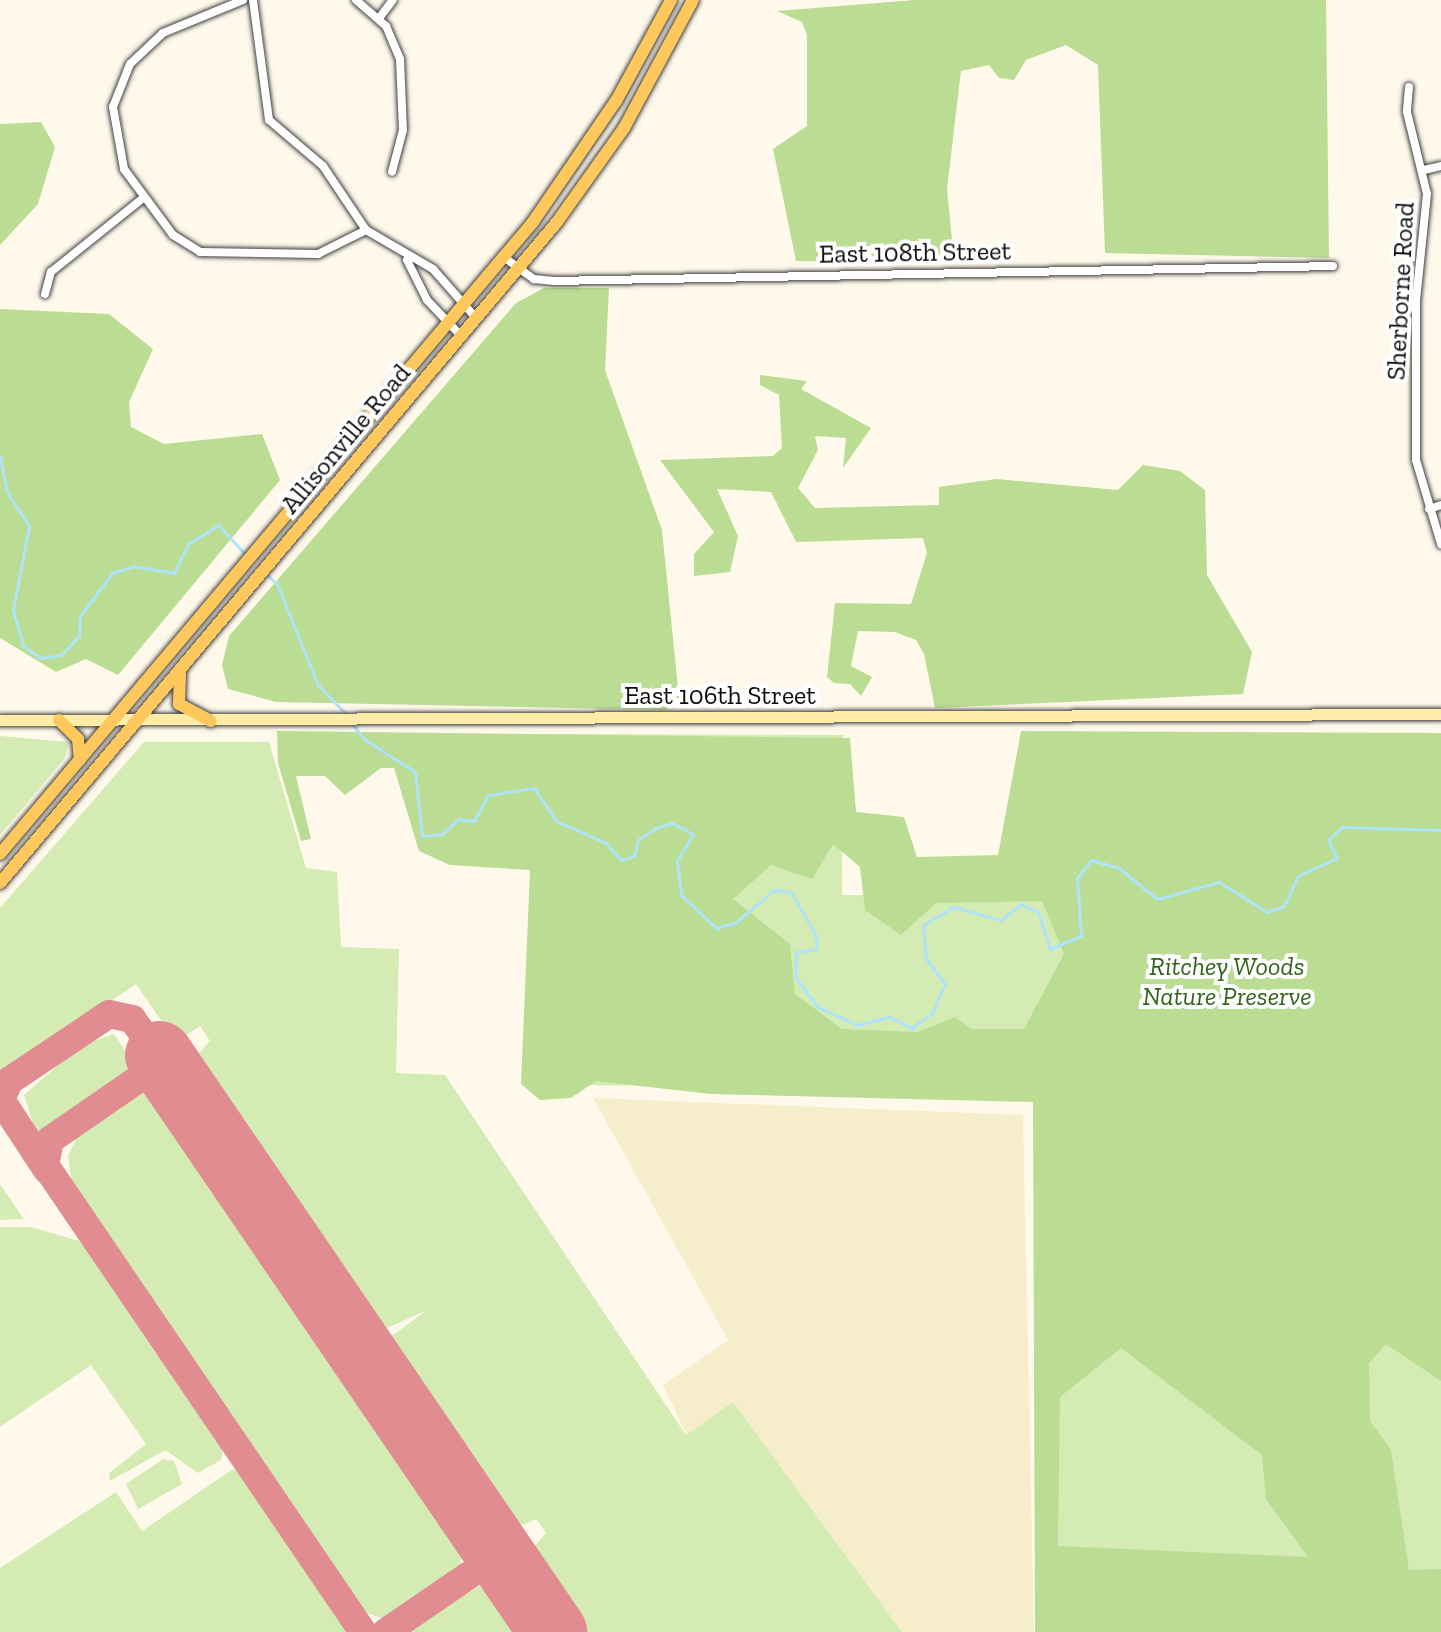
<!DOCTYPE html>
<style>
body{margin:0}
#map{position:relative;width:1441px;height:1632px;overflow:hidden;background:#fff9ec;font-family:"Zilla Slab",serif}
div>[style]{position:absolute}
.farmland>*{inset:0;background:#f6eecb}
.green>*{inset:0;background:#d5ebb4}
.forest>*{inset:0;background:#bbdc93}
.stream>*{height:3px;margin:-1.5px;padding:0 1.5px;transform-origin:1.5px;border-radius:1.5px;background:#aee4f9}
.taxiway>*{height:28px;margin:-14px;padding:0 14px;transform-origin:14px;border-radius:14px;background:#e08c91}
.runway>*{height:68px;margin:-34px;padding:0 34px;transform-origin:34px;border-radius:34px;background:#e08c91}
.roads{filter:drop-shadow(0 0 2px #3f3f3f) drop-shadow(0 0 2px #3f3f3f)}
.street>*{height:8px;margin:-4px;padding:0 4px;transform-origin:4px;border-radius:4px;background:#fff}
.secondary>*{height:11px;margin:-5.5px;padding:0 5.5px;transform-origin:5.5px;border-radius:5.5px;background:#ffeda7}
.primary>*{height:12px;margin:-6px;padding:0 6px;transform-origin:6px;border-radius:6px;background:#fec85d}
span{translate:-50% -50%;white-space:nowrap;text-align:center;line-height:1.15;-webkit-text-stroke:8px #fff;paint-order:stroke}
.street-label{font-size:26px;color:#0c0c0c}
.park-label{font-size:26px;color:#31661a;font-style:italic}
</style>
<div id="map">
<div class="farmland">
<div style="clip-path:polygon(593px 1098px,1023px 1115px,1034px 1632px,902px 1632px,733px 1402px,687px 1436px,663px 1385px,728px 1340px)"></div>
</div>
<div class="green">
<div style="clip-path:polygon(536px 734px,843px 735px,842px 895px,1028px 896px,1441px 734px,1441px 1632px,1037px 1632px,1040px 1088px,534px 1085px)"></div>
<div style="clip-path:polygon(0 736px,69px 742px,65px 758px,0 835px)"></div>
<div style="clip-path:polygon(144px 742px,269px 742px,306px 868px,337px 872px,341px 947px,399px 949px,396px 1073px,445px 1075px,686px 1435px,733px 1402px,902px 1632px,581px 1632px,534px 1564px,533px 1548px,546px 1533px,536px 1519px,523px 1525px,503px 1519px,382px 1343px,427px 1310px,376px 1333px,196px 1072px,198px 1054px,210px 1041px,200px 1026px,176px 1042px,136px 984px,0 1077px,0 908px)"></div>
<div style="clip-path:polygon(114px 1034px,137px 1068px,37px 1136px,24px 1095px,81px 1045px)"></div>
<div style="clip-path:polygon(148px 1093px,160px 1099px,464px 1543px,459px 1571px,387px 1620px,361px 1611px,73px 1192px,68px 1156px,77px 1136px,132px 1094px)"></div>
<div style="clip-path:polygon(0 1184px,24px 1219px,0 1220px)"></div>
<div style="clip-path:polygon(0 1227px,31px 1227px,86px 1243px,224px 1444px,221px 1460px,198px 1473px,165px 1450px,110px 1481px,109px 1473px,146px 1444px,91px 1365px,0 1427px)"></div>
<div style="clip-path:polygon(163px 1459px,174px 1461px,182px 1484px,138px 1509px,126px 1484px)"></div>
<div style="clip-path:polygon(233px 1469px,244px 1473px,352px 1632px,0 1632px,0 1568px,116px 1492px,142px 1531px)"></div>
<div style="clip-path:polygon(483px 1584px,497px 1592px,524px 1632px,402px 1632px)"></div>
</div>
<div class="forest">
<div style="clip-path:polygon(915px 0,1326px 0,1329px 258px,1105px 253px,1098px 65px,1066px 45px,1026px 60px,1014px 80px,999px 78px,989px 65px,961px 71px,947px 189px,953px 250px,941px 261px,796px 261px,773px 149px,807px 126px,807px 35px,802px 22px,777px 11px)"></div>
<div style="clip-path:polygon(41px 122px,55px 147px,38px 204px,0 245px,0 124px)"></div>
<div style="clip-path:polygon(544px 288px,609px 288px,605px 370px,662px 530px,679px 698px,666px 710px,276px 702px,228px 689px,222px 665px,229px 636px,516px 303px)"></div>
<div style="clip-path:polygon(0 309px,109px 314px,153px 349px,129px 402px,131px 427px,164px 444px,262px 434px,280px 480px,118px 675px,86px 659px,56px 672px,0 638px)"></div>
<div style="clip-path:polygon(760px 375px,807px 381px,801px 389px,871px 428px,843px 468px,846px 438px,815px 436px,818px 450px,798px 488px,815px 508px,939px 505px,939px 487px,996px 479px,1118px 490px,1143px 465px,1180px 471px,1205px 490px,1207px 575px,1252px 652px,1243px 694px,935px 708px,924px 654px,916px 640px,895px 632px,858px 631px,851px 666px,872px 677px,861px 696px,850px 684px,834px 683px,827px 677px,835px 603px,911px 604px,927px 553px,923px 538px,796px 542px,771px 492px,717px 489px,738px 536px,730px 572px,694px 576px,694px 554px,714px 532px,660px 460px,773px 456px,782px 448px,779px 395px,760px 385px)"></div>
<div style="clip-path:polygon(evenodd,277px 731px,850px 738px,856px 812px,904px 817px,917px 857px,998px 855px,1021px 731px,1441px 733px,1441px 1381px,1386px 1344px,1369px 1363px,1370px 1421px,1391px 1450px,1409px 1570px,1441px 1569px,1441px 1632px,1035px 1632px,1033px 1102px,711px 1094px,596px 1081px,571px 1098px,540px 1100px,521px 1084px,530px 870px,450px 865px,419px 851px,394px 768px,381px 768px,345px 795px,325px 776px,296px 776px,311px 839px,301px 841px,278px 763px,277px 731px,833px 844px,860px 867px,865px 910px,901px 935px,936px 903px,1042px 901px,1064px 954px,1024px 1029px,972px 1029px,955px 1017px,918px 1032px,842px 1029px,795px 994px,790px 944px,733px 899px,771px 865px,812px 879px,833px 844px,277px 731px,1121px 1348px,1262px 1455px,1266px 1499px,1308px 1557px,1058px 1546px,1060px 1397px,1121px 1348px)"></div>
</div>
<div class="stream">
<div style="left:0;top:456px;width:37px;rotate:79deg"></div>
<div style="left:7px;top:492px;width:40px;rotate:57.1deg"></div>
<div style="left:29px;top:526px;width:86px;rotate:100.8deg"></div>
<div style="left:13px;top:610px;width:37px;rotate:74deg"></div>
<div style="left:23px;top:646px;width:22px;rotate:34deg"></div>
<div style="left:41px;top:658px;width:20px;rotate:-9deg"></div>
<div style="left:61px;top:655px;width:26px;rotate:-47deg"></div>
<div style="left:79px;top:636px;width:20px;rotate:-87deg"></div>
<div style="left:80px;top:616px;width:54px;rotate:-53.3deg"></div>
<div style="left:112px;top:573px;width:22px;rotate:-18deg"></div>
<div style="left:133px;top:566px;width:42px;rotate:9.7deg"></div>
<div style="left:174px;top:573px;width:32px;rotate:-64deg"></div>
<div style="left:188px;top:544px;width:36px;rotate:-32deg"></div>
<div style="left:218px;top:525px;width:42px;rotate:46.9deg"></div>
<div style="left:264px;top:572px;width:18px;rotate:43deg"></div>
<div style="left:277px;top:584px;width:109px;rotate:67.9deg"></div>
<div style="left:318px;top:685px;width:40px;rotate:46deg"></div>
<div style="left:350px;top:721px;width:23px;rotate:52deg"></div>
<div style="left:364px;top:739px;width:61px;rotate:32.9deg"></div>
<div style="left:415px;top:772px;width:64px;rotate:83.8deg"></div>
<div style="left:422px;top:836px;width:20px;rotate:-6deg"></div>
<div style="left:442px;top:834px;width:22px;rotate:-43deg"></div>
<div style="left:458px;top:819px;width:16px;rotate:7deg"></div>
<div style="left:474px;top:821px;width:30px;rotate:-62deg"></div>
<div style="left:488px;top:795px;width:47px;rotate:-8.7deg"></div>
<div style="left:534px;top:788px;width:40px;rotate:56deg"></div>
<div style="left:556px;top:821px;width:55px;rotate:23.7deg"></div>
<div style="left:606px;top:843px;width:23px;rotate:49deg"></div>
<div style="left:621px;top:860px;width:14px;rotate:-17deg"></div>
<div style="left:634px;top:856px;width:16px;rotate:-76deg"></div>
<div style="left:638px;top:840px;width:22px;rotate:-34deg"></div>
<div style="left:656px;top:828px;width:17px;rotate:-17deg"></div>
<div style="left:672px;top:823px;width:24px;rotate:28deg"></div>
<div style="left:693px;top:834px;width:31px;rotate:121deg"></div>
<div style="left:677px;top:861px;width:34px;rotate:83deg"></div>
<div style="left:681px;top:895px;width:48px;rotate:43.3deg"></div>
<div style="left:716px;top:928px;width:20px;rotate:-15deg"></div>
<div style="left:735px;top:923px;width:51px;rotate:-40.2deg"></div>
<div style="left:774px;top:890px;width:17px;rotate:7deg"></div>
<div style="left:791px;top:892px;width:51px;rotate:60.4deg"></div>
<div style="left:816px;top:936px;width:13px;rotate:86deg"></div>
<div style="left:817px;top:949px;width:21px;rotate:172deg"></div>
<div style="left:796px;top:952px;width:25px;rotate:92deg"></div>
<div style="left:795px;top:977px;width:38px;rotate:53deg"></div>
<div style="left:818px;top:1007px;width:43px;rotate:24.8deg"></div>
<div style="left:857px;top:1025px;width:34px;rotate:-14deg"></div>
<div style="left:890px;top:1017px;width:25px;rotate:27deg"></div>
<div style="left:912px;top:1028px;width:25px;rotate:-37deg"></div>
<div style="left:932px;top:1013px;width:32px;rotate:-66deg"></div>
<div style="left:945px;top:984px;width:31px;rotate:-127deg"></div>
<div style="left:926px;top:959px;width:34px;rotate:-95deg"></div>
<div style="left:923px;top:925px;width:35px;rotate:-31deg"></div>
<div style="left:953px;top:907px;width:50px;rotate:15.2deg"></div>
<div style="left:1001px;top:920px;width:26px;rotate:-39deg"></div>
<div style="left:1021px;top:904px;width:19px;rotate:25deg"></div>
<div style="left:1038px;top:912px;width:39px;rotate:72deg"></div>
<div style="left:1050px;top:949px;width:34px;rotate:-23deg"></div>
<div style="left:1081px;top:936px;width:58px;rotate:-93.9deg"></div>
<div style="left:1077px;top:878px;width:23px;rotate:-52deg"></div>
<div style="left:1091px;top:860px;width:29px;rotate:16deg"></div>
<div style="left:1119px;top:868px;width:49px;rotate:39.2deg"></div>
<div style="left:1157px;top:899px;width:64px;rotate:-15.3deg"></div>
<div style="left:1219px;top:882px;width:57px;rotate:32deg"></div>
<div style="left:1267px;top:912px;width:18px;rotate:-19deg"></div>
<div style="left:1284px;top:906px;width:33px;rotate:-65deg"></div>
<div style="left:1298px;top:876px;width:43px;rotate:-24.8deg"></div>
<div style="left:1337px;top:858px;width:20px;rotate:-117deg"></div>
<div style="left:1328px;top:840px;width:19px;rotate:-43deg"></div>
<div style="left:1342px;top:827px;width:99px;rotate:1.7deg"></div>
</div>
<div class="taxiway">
<div style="left:163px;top:1062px;width:137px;rotate:145.4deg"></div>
<div style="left:50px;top:1140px;width:25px;rotate:101deg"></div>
<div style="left:45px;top:1165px;width:565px;rotate:55.75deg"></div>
<div style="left:47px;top:1170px;width:84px;rotate:-123.3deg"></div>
<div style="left:1px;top:1100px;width:21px;rotate:-67deg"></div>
<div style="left:9px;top:1081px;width:120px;rotate:-33.8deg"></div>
<div style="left:109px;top:1014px;width:24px;rotate:12deg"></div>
<div style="left:132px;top:1019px;width:45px;rotate:53.1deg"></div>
<div style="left:386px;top:1632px;width:138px;rotate:-34.4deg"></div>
</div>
<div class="runway">
<div style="left:159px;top:1055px;width:699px;rotate:55.67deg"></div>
</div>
<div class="roads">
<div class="street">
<div style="left:243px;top:0;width:87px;rotate:157.6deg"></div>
<div style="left:163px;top:33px;width:45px;rotate:136.8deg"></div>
<div style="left:130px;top:64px;width:46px;rotate:111.6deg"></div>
<div style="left:113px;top:107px;width:63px;rotate:79.9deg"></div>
<div style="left:124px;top:169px;width:82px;rotate:53.4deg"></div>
<div style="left:173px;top:235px;width:32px;rotate:32deg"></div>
<div style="left:200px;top:252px;width:118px;rotate:1deg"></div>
<div style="left:318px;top:254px;width:54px;rotate:-26.6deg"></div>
<div style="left:253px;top:0;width:121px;rotate:82.4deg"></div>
<div style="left:269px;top:120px;width:71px;rotate:40.4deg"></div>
<div style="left:323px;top:166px;width:77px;rotate:56.1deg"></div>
<div style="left:366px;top:230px;width:78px;rotate:30.2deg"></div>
<div style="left:433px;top:269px;width:67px;rotate:48.7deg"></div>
<div style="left:356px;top:0;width:40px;rotate:41deg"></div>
<div style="left:386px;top:26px;width:36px;rotate:67deg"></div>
<div style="left:400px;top:59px;width:71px;rotate:87.6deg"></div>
<div style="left:403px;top:130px;width:43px;rotate:104.7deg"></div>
<div style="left:380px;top:17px;width:21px;rotate:-53deg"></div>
<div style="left:1409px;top:87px;width:25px;rotate:95deg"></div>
<div style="left:1407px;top:112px;width:84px;rotate:76.3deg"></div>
<div style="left:1427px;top:194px;width:107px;rotate:95.9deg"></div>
<div style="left:1416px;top:300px;width:160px;rotate:90deg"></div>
<div style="left:1416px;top:460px;width:88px;rotate:73.4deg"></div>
<div style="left:1424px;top:170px;width:17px;rotate:-13deg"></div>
<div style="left:505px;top:258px;width:36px;rotate:36deg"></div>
<div style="left:534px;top:279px;width:20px;rotate:6deg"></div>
<div style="left:554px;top:281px;width:779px;rotate:-1.1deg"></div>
<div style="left:407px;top:260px;width:45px;rotate:63.4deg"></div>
<div style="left:427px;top:300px;width:51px;rotate:46.6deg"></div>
<div style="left:45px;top:294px;width:23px;rotate:-75deg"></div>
<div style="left:51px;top:272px;width:118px;rotate:-38.8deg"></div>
<div style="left:1429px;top:509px;width:13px;rotate:-18deg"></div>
</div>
<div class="secondary">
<div style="left:0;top:720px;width:1441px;rotate:-0.24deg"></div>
</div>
<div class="primary">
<div style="left:180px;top:674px;width:30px;rotate:92deg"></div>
<div style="left:179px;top:704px;width:36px;rotate:28deg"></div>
<div style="left:59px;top:720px;width:27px;rotate:45deg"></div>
<div style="left:78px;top:739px;width:21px;rotate:85deg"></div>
<div style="left:0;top:854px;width:827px;rotate:-49.86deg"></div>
<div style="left:533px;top:222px;width:147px;rotate:-55.6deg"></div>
<div style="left:616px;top:101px;width:115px;rotate:-61.4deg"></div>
<div style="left:0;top:883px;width:864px;rotate:-49.88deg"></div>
<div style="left:557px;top:222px;width:115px;rotate:-54.5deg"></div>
<div style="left:624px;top:128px;width:145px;rotate:-61.7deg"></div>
</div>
</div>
<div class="street-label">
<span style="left:915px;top:253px;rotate:-1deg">East 108th Street</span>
<span style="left:1401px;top:291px;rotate:-87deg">Sherborne Road</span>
<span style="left:346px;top:439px;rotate:-50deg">Allisonville Road</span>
<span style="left:720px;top:696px">East 106th Street</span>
</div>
<div class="park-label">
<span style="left:1227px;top:982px">Ritchey Woods<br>Nature Preserve</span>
</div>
</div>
